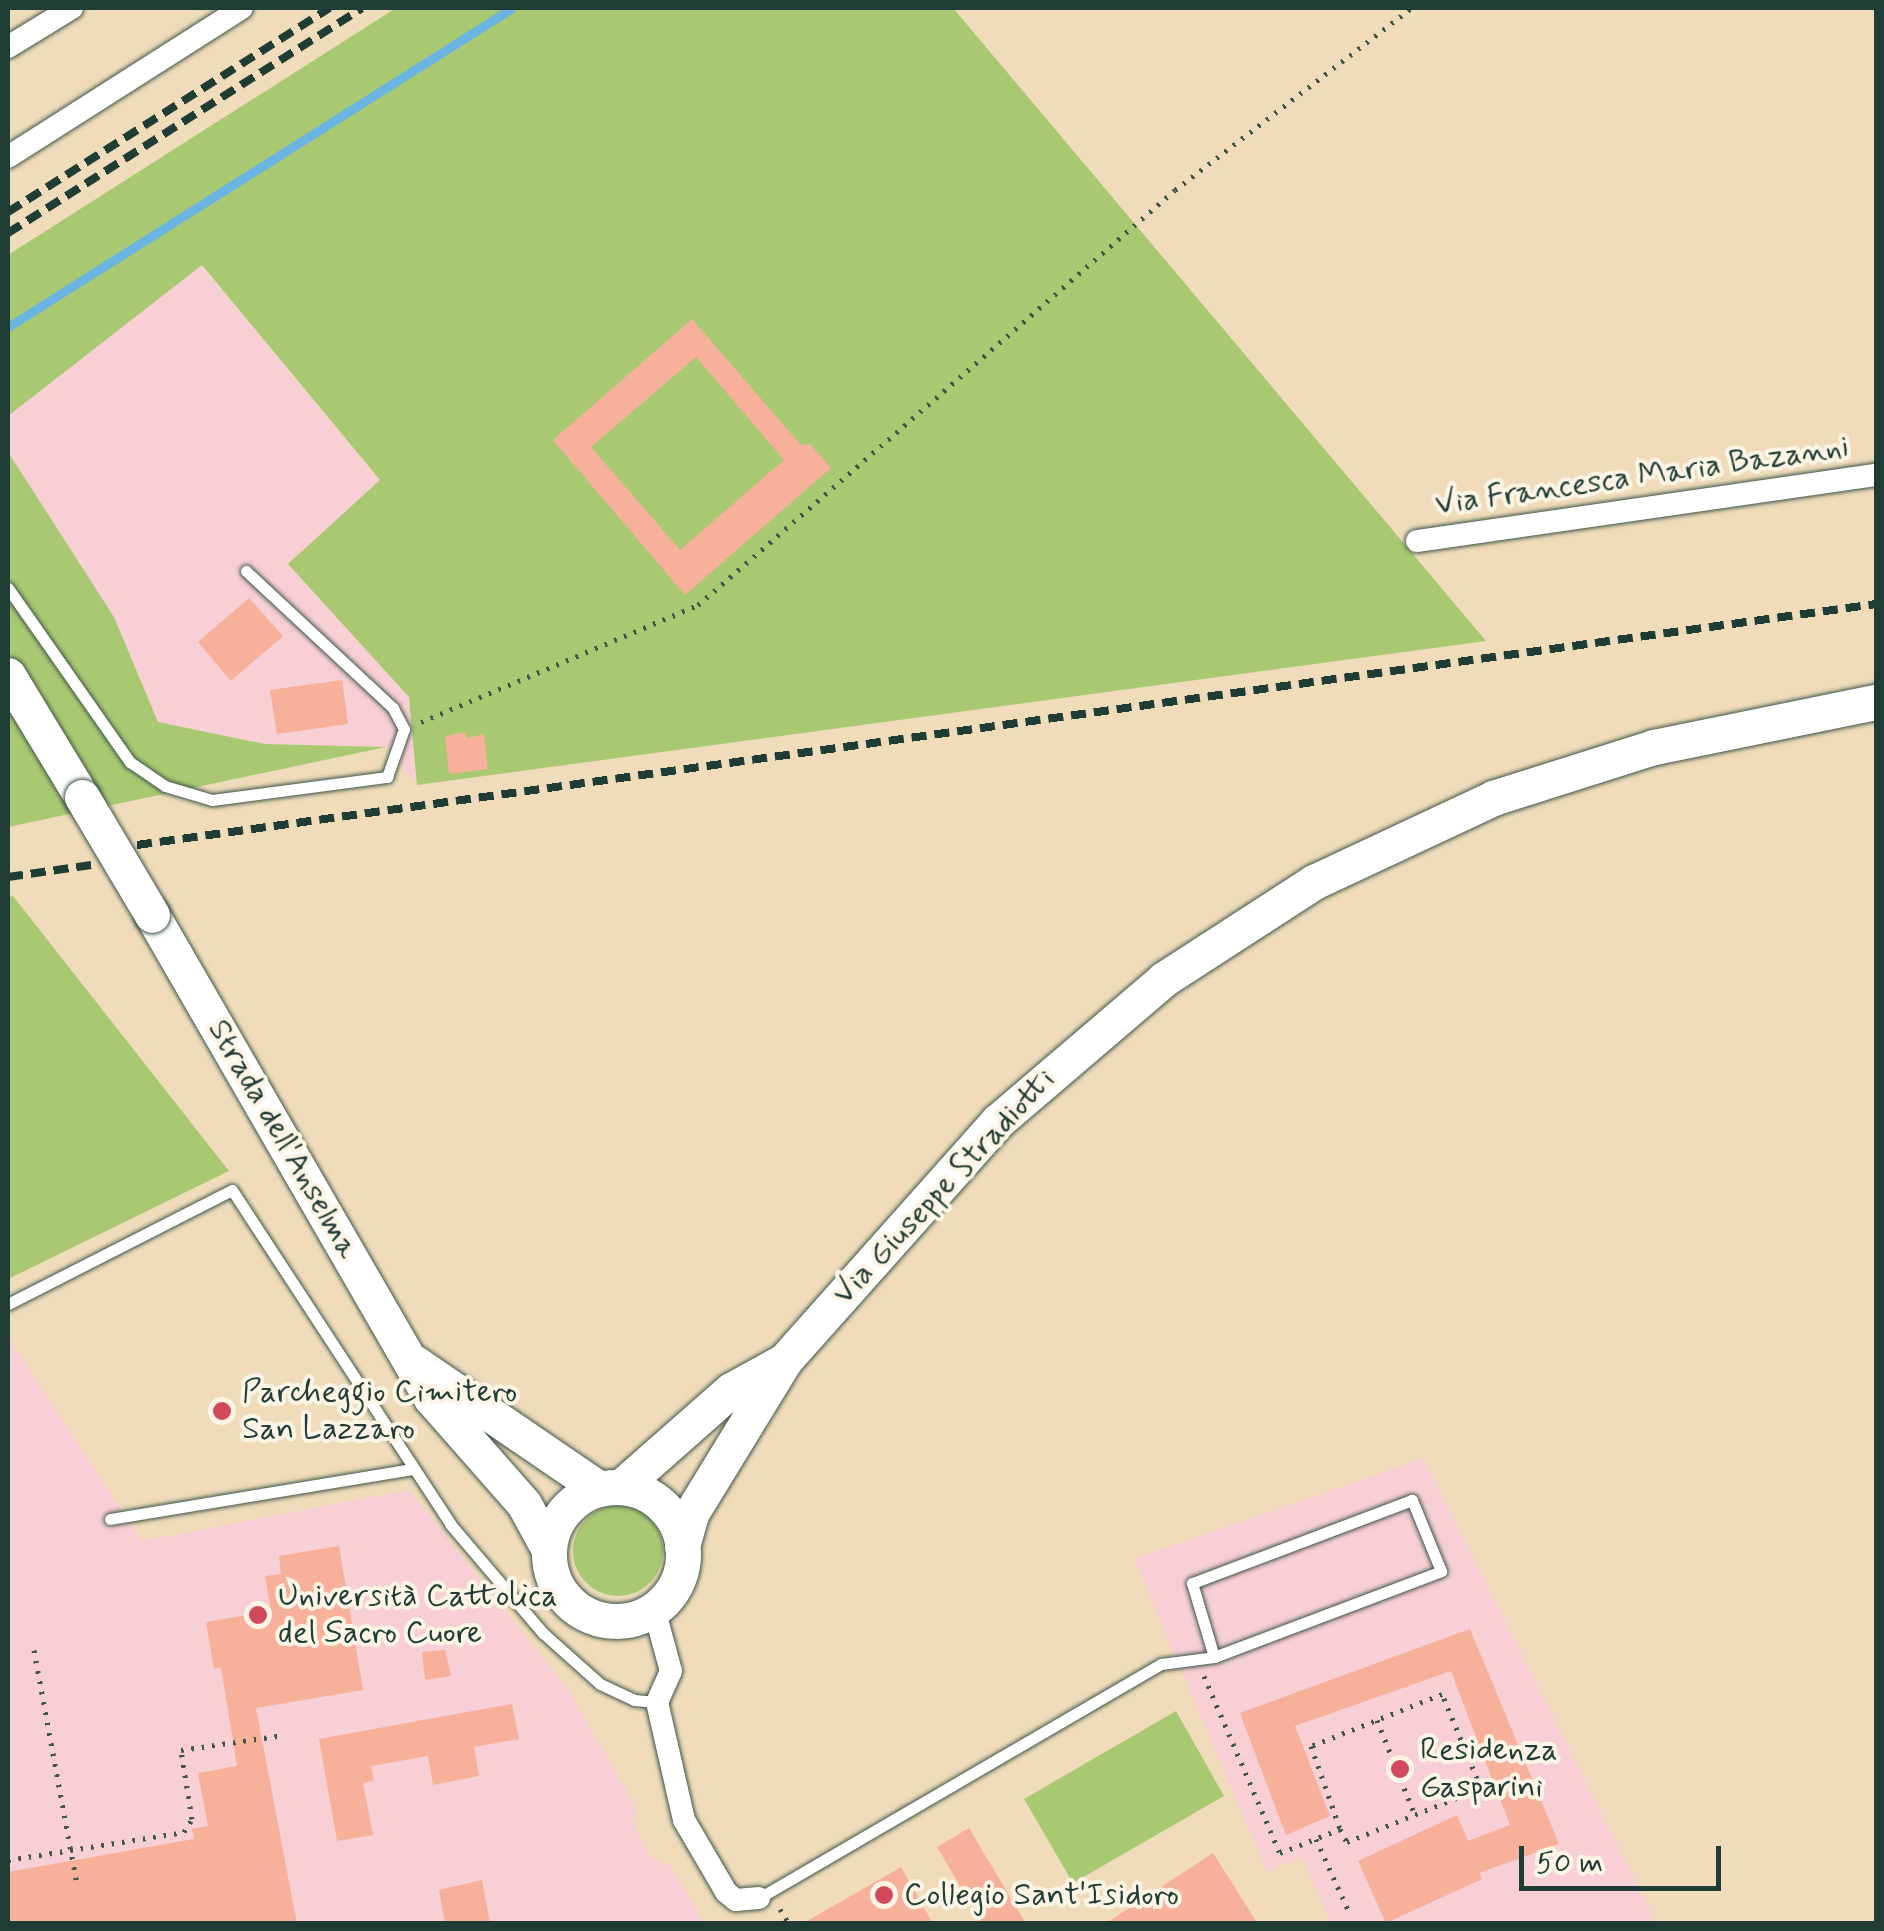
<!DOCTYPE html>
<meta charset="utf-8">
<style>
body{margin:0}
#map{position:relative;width:1884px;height:1931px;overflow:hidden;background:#f0dcbb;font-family:Mynerve,sans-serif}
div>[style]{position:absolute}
.built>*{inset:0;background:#f7cfd4}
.green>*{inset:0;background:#a8c971}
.round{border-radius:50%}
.stream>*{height:9px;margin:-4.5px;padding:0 4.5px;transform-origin:4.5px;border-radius:4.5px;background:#6ab4e2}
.building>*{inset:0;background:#f7b099}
.path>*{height:5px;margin-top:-2.5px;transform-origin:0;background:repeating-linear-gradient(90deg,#3e5548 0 2.5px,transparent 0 10.5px)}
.roads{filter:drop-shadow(0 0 2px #3e5548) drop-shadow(0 0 2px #3e5548)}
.service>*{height:11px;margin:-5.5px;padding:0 5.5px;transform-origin:5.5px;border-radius:5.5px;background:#fff}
.minor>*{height:22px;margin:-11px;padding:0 11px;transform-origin:11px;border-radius:11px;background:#fff}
.primary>*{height:35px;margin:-17.5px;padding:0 17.5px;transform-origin:17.5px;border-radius:17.5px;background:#fff}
.primary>.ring{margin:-17.5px;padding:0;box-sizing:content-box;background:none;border:35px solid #fff;border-radius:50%}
.rail>*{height:8px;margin-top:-4px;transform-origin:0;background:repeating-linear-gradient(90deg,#1f3d34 0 15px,transparent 0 23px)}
.bridges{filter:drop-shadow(0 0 2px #3e5548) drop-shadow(0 0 2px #3e5548)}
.primary-bridge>*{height:35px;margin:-17.5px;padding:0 17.5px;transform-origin:17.5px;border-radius:17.5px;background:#fff}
.dots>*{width:28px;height:28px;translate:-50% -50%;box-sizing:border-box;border:5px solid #fcf5e5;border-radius:50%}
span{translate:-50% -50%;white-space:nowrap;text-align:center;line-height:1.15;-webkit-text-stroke:8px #fcf5e5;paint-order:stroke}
.street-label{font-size:32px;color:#1f3d34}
.poi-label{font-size:32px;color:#1f3d34}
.left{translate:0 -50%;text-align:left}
.frame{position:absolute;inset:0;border:10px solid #1f3d34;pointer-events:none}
.scale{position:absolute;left:1519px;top:1846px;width:202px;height:45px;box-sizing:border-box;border:5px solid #1f3d34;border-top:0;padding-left:12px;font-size:30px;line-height:35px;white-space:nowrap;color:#1f3d34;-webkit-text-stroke:8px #fcf5e5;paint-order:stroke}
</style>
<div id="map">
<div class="built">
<div style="clip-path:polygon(201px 265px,380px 481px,288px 564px,409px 697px,417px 785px,386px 747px,265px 744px,158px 722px,114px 617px,8px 452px,8px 416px)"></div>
<div style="clip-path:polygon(8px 1337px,142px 1541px,409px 1490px,568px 1689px,636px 1806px,634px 1825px,651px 1857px,670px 1865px,705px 1923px,8px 1923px)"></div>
<div style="clip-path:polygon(1424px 1458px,1657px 1923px,1331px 1923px,1302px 1857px,1267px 1872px,1134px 1559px)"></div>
</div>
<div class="green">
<div style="clip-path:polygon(396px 8px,953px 8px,1486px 641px,417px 785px,409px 697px,288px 564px,380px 480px,202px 265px,8px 416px,8px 255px)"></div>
<div style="clip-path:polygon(8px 452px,114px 617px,158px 722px,265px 744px,386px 747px,8px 827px)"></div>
<div style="clip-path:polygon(13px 896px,229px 1171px,8px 1279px,8px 897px)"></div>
<div class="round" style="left:573px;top:1506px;width:90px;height:90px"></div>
<div style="clip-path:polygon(1176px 1711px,1224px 1796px,1073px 1883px,1024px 1799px)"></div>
</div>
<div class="stream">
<div style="left:8px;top:327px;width:596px;rotate:-32.33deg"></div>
</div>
<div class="building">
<div style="clip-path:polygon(evenodd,692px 319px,801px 445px,810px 444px,831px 468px,685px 595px,553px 440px,692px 319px,696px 357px,784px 460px,680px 550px,591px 447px,696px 357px)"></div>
<div style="clip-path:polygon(249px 598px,283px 636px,231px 681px,198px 642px)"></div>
<div style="clip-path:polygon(342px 680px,348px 724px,277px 734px,270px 690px)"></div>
<div style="clip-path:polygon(465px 732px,467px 738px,484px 734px,488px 769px,449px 774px,445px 736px)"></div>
<div style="clip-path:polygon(339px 1546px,363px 1690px,256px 1708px,297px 1924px,8px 1924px,8px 1872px,194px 1839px,192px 1829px,208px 1826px,198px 1773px,237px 1766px,221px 1667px,214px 1669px,206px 1622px,271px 1611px,265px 1576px,281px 1574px,279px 1556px)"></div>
<div style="clip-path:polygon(1470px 1629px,1559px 1844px,1479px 1873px,1482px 1879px,1386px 1923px,1358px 1861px,1457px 1815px,1468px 1841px,1510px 1825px,1499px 1796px,1520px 1787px,1494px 1784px,1451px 1671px,1295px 1726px,1330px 1816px,1286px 1835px,1240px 1713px)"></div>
<div style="clip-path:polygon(445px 1650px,451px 1676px,425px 1680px,422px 1652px)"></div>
<div style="clip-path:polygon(512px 1704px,519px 1739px,474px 1747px,479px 1776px,433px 1785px,428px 1756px,371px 1766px,374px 1781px,363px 1783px,373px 1835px,337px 1841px,319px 1739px)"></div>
<div style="clip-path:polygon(969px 1828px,1026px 1924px,982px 1924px,937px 1847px)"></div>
<div style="clip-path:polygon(1213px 1853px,1258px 1924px,1105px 1924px)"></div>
<div style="clip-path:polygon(901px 1867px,933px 1924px,802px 1924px)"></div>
<div style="clip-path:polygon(482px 1880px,490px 1924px,445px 1924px,439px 1890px)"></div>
</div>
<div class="path">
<div style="left:421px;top:722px;width:301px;rotate:-22.9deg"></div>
<div style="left:698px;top:605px;width:632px;rotate:-41.02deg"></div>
<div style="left:1175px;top:190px;width:298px;rotate:-37.6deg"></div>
<div style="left:34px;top:1650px;width:238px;rotate:79.6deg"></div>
<div style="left:1204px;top:1676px;width:193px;rotate:66.8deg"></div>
<div style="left:1280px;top:1853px;width:65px;rotate:-21.8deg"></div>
<div style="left:1340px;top:1829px;width:15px;rotate:62deg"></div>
<div style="left:1347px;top:1842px;width:144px;rotate:-21.9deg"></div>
<div style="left:1481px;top:1788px;width:102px;rotate:-112.5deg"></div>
<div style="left:1442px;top:1694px;width:141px;rotate:158.3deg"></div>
<div style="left:1311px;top:1746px;width:88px;rotate:70.7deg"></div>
<div style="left:1377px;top:1720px;width:102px;rotate:68.2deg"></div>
<div style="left:1316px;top:1839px;width:82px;rotate:65.6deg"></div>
<div style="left:8px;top:1860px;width:178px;rotate:-9deg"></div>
<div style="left:184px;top:1832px;width:15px;rotate:-58deg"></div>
<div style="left:192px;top:1819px;width:70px;rotate:-99.1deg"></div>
<div style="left:181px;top:1750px;width:104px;rotate:-8.3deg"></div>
<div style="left:780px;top:1909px;width:17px;rotate:59deg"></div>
</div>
<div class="roads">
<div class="service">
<div style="left:8px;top:588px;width:213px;rotate:55deg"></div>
<div style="left:130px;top:762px;width:42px;rotate:34.4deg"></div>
<div style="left:165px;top:786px;width:49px;rotate:16.6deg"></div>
<div style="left:212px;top:800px;width:177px;rotate:-7.5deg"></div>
<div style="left:387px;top:777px;width:51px;rotate:-70.5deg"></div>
<div style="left:404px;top:729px;width:24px;rotate:-118deg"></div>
<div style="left:393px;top:708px;width:201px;rotate:-137deg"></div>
<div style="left:8px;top:1304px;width:251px;rotate:-27deg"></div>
<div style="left:232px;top:1190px;width:400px;rotate:56.8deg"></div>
<div style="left:451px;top:1525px;width:142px;rotate:49.6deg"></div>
<div style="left:543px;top:1633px;width:76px;rotate:41.8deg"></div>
<div style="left:600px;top:1684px;width:38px;rotate:25deg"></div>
<div style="left:634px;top:1700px;width:23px;rotate:5deg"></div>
<div style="left:110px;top:1519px;width:307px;rotate:-9.4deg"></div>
<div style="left:759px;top:1898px;width:465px;rotate:-30.2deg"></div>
<div style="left:1161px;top:1664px;width:53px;rotate:-7.5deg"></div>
<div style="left:1214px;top:1657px;width:243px;rotate:-20.7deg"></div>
<div style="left:1441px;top:1571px;width:77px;rotate:-112.2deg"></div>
<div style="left:1412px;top:1500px;width:235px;rotate:159.3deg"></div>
<div style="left:1192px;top:1583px;width:77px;rotate:73.4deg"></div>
</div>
<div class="minor">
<div style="left:8px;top:47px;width:75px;rotate:-31.4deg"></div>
<div style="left:8px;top:157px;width:277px;rotate:-32.5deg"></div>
<div style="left:1417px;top:541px;width:464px;rotate:-8.2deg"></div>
<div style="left:654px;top:1609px;width:64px;rotate:74.7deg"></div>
<div style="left:671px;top:1671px;width:34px;rotate:114deg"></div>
<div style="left:657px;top:1702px;width:121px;rotate:77.1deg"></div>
<div style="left:684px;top:1820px;width:83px;rotate:59.7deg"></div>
<div style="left:726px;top:1892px;width:13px;rotate:39deg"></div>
<div style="left:736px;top:1900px;width:23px;rotate:-5deg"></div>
</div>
<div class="primary">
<div style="left:8px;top:675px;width:143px;rotate:58.8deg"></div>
<div style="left:152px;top:915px;width:558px;rotate:59.99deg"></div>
<div style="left:431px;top:1398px;width:141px;rotate:48.7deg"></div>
<div style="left:524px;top:1504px;width:50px;rotate:61.4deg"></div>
<div style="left:415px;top:1363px;width:218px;rotate:34.3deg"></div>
<div style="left:622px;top:1486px;width:145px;rotate:-41.4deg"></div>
<div style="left:731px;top:1390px;width:60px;rotate:-28.7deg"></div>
<div class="ring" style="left:549px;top:1487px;width:99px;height:99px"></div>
<div style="left:682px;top:1546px;width:35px;rotate:-74deg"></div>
<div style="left:692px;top:1512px;width:178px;rotate:-58.5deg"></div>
<div style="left:785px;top:1360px;width:320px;rotate:-48.3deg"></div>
<div style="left:998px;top:1121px;width:218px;rotate:-40.5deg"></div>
<div style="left:1164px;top:979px;width:179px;rotate:-32.9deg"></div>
<div style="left:1314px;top:882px;width:198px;rotate:-25.1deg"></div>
<div style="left:1493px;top:798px;width:169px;rotate:-17.6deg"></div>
<div style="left:1654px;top:747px;width:227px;rotate:-11.5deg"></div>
</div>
</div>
<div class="rail">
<div style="left:8px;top:212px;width:381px;rotate:-32.4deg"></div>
<div style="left:8px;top:233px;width:419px;rotate:-32.4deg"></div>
<div style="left:137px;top:845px;width:1756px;rotate:-7.89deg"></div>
<div style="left:8px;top:877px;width:84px;rotate:-8.2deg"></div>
</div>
<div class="bridges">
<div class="primary-bridge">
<div style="left:82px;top:797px;width:137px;rotate:59.3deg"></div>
</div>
</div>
<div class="dots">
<div style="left:222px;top:1411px;background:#d1495b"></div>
<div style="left:258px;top:1615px;background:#d1495b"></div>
<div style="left:1400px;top:1769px;background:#d1495b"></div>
<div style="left:884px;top:1895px;background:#d1495b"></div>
</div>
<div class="street-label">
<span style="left:1642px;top:476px;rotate:-8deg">Via Francesca Maria Bazanni</span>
<span style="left:283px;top:1139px;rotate:60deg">Strada dell'Anselma</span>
<span style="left:944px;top:1187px;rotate:-47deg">Via Giuseppe Stradiotti</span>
</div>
<div class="poi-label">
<span class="left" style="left:242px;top:1411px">Parcheggio Cimitero<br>San Lazzaro</span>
<span class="left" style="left:278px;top:1615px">Università Cattolica<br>del Sacro Cuore</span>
<span class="left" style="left:1420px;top:1769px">Residenza<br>Gasparini</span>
<span class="left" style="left:904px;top:1895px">Collegio Sant'Isidoro</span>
</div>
<div class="frame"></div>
<div class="scale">50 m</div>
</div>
